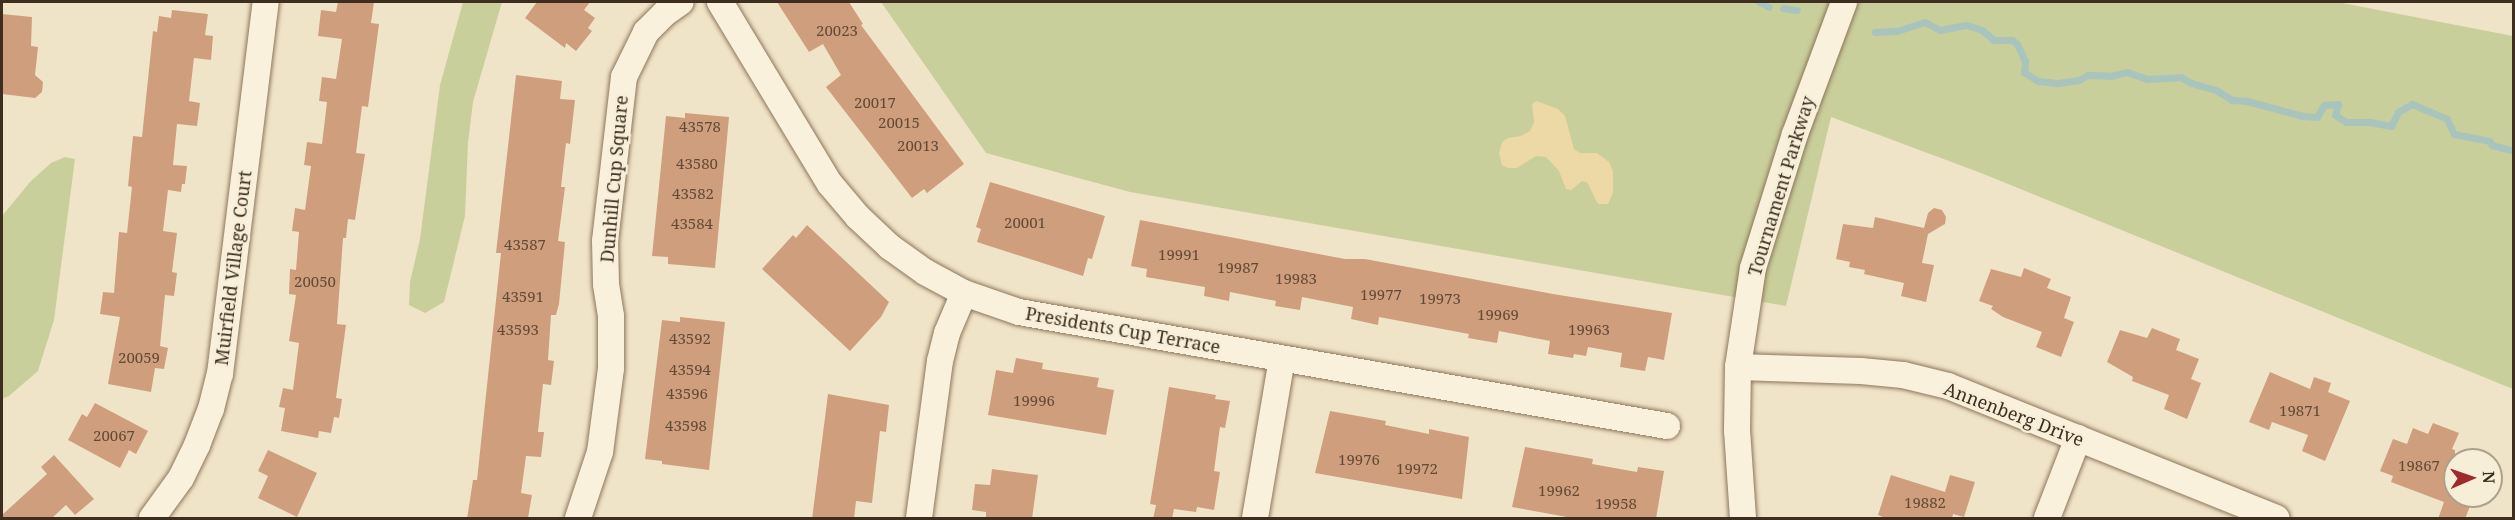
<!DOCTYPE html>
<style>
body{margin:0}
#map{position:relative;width:2515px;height:520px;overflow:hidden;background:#f0e4c8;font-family:"Noto Serif",serif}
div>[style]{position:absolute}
.green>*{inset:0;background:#c9cf9b}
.sand>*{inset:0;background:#ecd9a5}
.stream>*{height:7px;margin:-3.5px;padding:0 3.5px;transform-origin:3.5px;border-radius:3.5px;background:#a9c4bc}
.building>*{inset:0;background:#cf9f7d}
.roads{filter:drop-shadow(0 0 2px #8d765c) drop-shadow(0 0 2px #8d765c)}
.minor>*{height:26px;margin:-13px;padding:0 13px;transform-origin:13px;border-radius:13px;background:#faf1dc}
span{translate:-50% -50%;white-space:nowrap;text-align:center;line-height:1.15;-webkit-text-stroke:5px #f7eed8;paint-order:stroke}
.number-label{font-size:15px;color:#624a37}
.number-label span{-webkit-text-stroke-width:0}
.street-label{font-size:18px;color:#3d2e20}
.frame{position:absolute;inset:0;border:3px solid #3d2e20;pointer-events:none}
.north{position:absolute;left:2443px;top:448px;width:60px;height:60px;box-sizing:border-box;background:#f7eed8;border:2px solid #ada18e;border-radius:50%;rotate:88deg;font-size:16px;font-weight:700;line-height:24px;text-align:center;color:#3d2e20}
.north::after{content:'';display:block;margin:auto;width:21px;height:27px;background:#9e2a2b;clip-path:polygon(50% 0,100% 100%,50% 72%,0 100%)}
</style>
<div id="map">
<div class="green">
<div style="clip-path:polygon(463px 2px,502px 2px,473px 102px,468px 143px,465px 216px,444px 302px,425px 313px,409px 305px,410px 282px,420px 239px,440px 85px)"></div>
<div style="clip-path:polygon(881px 2px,2337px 2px,2513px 36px,2513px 389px,1981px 173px,1831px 117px,1786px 306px,1130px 192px,986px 153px)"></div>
<div style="clip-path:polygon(65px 157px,75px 159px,54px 320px,38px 371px,9px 396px,2px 399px,2px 216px,30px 182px,51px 163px)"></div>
</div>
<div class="sand">
<div style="clip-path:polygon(1536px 101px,1558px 109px,1565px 116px,1574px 149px,1580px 153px,1597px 153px,1609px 162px,1613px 171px,1613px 193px,1608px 204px,1598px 204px,1587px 182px,1582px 181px,1571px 190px,1566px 189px,1559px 171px,1546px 157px,1536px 156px,1517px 168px,1508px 168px,1502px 165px,1499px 153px,1502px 142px,1508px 138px,1521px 136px,1530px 131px,1534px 122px,1532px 104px)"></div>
</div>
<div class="stream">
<div style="left:1759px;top:2px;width:11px;rotate:27deg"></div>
<div style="left:1783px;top:8px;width:14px;rotate:8deg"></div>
<div style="left:1875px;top:32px;width:22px;rotate:-3deg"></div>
<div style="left:1897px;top:31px;width:29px;rotate:-18deg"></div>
<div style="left:1925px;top:22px;width:17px;rotate:28deg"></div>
<div style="left:1940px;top:30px;width:26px;rotate:-11deg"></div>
<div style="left:1966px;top:25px;width:17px;rotate:17deg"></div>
<div style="left:1982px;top:30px;width:16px;rotate:40deg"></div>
<div style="left:1994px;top:40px;width:18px"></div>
<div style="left:2012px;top:40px;width:6px;rotate:39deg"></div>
<div style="left:2017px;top:44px;width:19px;rotate:65deg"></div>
<div style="left:2025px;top:61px;width:11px;rotate:95deg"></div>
<div style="left:2024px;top:72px;width:17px;rotate:33deg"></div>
<div style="left:2038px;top:81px;width:20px;rotate:6deg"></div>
<div style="left:2058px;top:83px;width:21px;rotate:-8deg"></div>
<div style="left:2079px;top:80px;width:10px;rotate:-29deg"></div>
<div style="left:2088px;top:75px;width:23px;rotate:2deg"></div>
<div style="left:2111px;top:76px;width:16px;rotate:-14deg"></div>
<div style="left:2127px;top:72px;width:21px;rotate:19deg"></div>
<div style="left:2147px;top:79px;width:34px;rotate:-3deg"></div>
<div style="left:2181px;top:77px;width:12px;rotate:31deg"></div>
<div style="left:2191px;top:83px;width:26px;rotate:16deg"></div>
<div style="left:2216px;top:90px;width:19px;rotate:32deg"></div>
<div style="left:2232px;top:100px;width:15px;rotate:4deg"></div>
<div style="left:2247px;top:101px;width:58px;rotate:15deg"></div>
<div style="left:2303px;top:116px;width:14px;rotate:4deg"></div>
<div style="left:2317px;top:117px;width:14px;rotate:-60deg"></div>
<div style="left:2324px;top:105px;width:14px;rotate:-4deg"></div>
<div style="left:2338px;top:104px;width:11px;rotate:105deg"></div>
<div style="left:2335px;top:115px;width:13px;rotate:32deg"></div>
<div style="left:2346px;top:122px;width:24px"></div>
<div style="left:2370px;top:122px;width:21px;rotate:11deg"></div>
<div style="left:2391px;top:126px;width:16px;rotate:-63deg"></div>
<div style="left:2398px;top:112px;width:16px;rotate:-30deg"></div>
<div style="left:2412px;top:104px;width:38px;rotate:23deg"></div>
<div style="left:2447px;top:119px;width:17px;rotate:65deg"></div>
<div style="left:2454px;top:134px;width:36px;rotate:11deg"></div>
<div style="left:2489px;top:141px;width:5px;rotate:53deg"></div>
<div style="left:2492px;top:145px;width:23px;rotate:15deg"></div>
</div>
<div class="building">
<div style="clip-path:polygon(338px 2px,374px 2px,371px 23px,379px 24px,368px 107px,362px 106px,356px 153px,365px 154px,355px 220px,348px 219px,346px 238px,343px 238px,337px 324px,346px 325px,336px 398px,342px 399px,339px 418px,334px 417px,331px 433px,319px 431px,318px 438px,281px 431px,285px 408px,279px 407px,283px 388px,293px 390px,299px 343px,289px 341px,296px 295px,289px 294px,290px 269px,296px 270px,299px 232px,292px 231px,295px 208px,305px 210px,311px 166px,304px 165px,307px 142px,322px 144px,327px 102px,319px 101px,322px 77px,336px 79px,342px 39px,318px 36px,321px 10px,336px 12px)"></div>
<div style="clip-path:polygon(537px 2px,590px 2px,584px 10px,595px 18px,588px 28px,592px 31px,576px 51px,566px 43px,565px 48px,525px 18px)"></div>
<div style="clip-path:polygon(777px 2px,849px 2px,863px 24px,861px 25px,964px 164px,927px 193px,924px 189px,912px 198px,826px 87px,841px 75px,823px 44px,809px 52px)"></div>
<div style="clip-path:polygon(172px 10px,208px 14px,205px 35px,213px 36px,211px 60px,194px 58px,189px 101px,200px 103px,197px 126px,177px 124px,173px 165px,187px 166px,185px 184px,182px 184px,181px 192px,168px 190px,163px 231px,177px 233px,172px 272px,177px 273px,174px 296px,165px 295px,160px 346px,168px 348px,164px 369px,155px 368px,151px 392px,108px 384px,120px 317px,100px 314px,103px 292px,114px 293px,119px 232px,127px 233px,132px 187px,128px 186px,133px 136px,142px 137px,153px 31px,157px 32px,159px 16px,171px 18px)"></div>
<div style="clip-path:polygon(2px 14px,32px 17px,31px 46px,38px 47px,35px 75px,43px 82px,42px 92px,35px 98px,2px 94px)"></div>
<div style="clip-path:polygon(516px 75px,562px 81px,560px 99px,575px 100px,570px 144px,566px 143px,561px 187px,565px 187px,558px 241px,565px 242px,559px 304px,556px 315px,551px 315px,548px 360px,554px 361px,551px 385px,543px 384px,538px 432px,544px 432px,541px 457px,526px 456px,521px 493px,532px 495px,528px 518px,467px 519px,473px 480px,477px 480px,501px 253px,496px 253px)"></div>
<div style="clip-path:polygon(685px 113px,729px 117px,715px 268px,668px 264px,668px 257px,652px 256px,666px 116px,685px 118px)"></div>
<div style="clip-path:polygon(990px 182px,1105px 216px,1092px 259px,1088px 258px,1083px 276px,977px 242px,981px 229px,976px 227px)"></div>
<div style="clip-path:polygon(1934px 208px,1942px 210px,1946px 217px,1945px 224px,1928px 234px,1922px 263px,1934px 265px,1926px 302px,1901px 296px,1904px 283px,1864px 274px,1865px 270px,1849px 267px,1850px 262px,1836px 259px,1843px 224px,1873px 228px,1875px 217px,1924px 228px,1928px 213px)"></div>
<div style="clip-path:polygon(1140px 220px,1345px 259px,1365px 259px,1553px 294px,1672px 313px,1664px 360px,1648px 357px,1645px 371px,1620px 367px,1622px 353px,1588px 347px,1586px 356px,1574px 354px,1573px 358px,1548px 354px,1550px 341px,1499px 331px,1497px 343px,1468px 338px,1469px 334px,1379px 317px,1378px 325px,1351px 319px,1353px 307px,1302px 297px,1300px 310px,1275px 306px,1276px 301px,1230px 292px,1229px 301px,1204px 296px,1205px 287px,1146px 277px,1147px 269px,1131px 266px)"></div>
<div style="clip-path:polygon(807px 225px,889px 302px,881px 317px,850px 351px,762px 269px,793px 235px,796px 238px)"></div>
<div style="clip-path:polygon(2024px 268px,2051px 279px,2047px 288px,2071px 297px,2064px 318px,2074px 322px,2061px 357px,2036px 347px,2042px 332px,2003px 317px,1991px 309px,1993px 306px,1979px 301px,1991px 269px,2021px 277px)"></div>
<div style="clip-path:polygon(680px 317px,725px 322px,709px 470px,662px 464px,662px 461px,645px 459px,662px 320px,680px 322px)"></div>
<div style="clip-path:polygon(2152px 328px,2180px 339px,2176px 350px,2199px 359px,2191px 379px,2201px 383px,2187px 419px,2164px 409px,2169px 395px,2132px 381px,2133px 377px,2107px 362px,2120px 330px,2147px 338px)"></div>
<div style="clip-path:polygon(1016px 358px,1043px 363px,1042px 369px,1099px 378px,1097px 387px,1114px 390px,1106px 435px,988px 415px,996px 370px,1013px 373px)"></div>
<div style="clip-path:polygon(2270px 372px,2310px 389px,2314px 377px,2331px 383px,2328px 392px,2350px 401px,2325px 461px,2302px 451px,2308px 435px,2272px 422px,2269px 430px,2249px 422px)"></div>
<div style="clip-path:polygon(1169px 387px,1216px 395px,1215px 399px,1230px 401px,1225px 428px,1220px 427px,1214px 471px,1220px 472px,1214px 510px,1197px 507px,1196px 512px,1174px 509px,1172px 519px,1153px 519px,1156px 505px,1150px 504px)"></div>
<div style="clip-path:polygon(828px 394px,889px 405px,886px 432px,880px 431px,872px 503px,856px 501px,854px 519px,812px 519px)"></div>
<div style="clip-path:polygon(95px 403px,148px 431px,136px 454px,129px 450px,120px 468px,68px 440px,82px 414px,87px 417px)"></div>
<div style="clip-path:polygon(1330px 411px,1386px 421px,1385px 425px,1429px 434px,1429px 429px,1469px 437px,1462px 499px,1315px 473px)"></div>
<div style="clip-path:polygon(2433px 423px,2459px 433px,2452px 449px,2455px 450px,2455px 496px,2474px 496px,2465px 519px,2438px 519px,2444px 502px,2391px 482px,2393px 476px,2380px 471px,2393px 439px,2407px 444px,2413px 428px,2428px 434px)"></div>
<div style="clip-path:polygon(1525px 447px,1593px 459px,1592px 464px,1637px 472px,1638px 467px,1664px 471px,1656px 519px,1578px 519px,1512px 507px)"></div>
<div style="clip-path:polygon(268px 450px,317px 473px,297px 517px,258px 498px,268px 476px,258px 471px)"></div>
<div style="clip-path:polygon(54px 455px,94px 499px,75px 515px,66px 505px,51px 519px,2px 519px,2px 515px,47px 474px,41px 467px)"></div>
<div style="clip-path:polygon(992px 469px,1038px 475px,1032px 519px,986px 519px,986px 512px,972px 510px,975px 484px,990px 485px)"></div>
<div style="clip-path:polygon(1891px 475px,1945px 492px,1950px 475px,1975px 482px,1964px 517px,1953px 514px,1952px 519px,1888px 519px,1878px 515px)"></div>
</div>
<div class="roads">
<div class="minor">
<div style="left:720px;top:2px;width:213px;rotate:58.9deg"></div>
<div style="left:830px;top:184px;width:43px;rotate:49.7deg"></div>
<div style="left:858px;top:217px;width:44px;rotate:43.2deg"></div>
<div style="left:890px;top:247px;width:43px;rotate:35.5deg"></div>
<div style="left:925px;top:272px;width:44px;rotate:28.3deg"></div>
<div style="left:964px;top:293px;width:58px;rotate:19.1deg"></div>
<div style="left:1019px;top:312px;width:658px;rotate:9.98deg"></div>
<div style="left:1738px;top:367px;width:123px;rotate:1.9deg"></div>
<div style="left:1861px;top:371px;width:42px;rotate:5.4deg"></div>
<div style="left:1903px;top:375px;width:46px;rotate:13.7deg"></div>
<div style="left:1948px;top:386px;width:354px;rotate:21.9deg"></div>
<div style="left:152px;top:518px;width:49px;rotate:-54.1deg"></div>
<div style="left:181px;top:478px;width:37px;rotate:-64deg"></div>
<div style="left:197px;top:445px;width:39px;rotate:-69deg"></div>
<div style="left:211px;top:409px;width:36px;rotate:-76deg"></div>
<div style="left:220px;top:374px;width:375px;rotate:-83deg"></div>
<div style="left:578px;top:518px;width:70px;rotate:-71.6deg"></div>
<div style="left:600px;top:452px;width:85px;rotate:-82.5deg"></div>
<div style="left:611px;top:368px;width:52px;rotate:-90deg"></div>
<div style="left:611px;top:316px;width:32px;rotate:-99deg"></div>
<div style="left:606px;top:284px;width:43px;rotate:-91.3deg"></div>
<div style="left:605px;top:241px;width:165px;rotate:-83.4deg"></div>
<div style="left:624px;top:77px;width:50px;rotate:-63.9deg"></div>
<div style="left:646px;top:32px;width:27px;rotate:-45deg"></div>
<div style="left:665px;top:13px;width:19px;rotate:-35deg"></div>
<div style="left:919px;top:518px;width:158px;rotate:-82.4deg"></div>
<div style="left:940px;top:361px;width:29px;rotate:-76deg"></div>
<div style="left:947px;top:333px;width:43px;rotate:-67deg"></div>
<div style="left:1255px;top:518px;width:161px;rotate:-80.4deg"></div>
<div style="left:1743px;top:518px;width:87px;rotate:-93.9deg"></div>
<div style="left:1737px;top:431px;width:64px;rotate:-89.1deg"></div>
<div style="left:1738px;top:367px;width:100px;rotate:-81.4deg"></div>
<div style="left:1753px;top:268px;width:140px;rotate:-72.6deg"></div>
<div style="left:1795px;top:134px;width:141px;rotate:-69.6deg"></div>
<div style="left:2047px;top:518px;width:86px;rotate:-68.8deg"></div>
</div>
</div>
<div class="number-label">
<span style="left:837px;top:31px">20023</span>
<span style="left:875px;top:103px">20017</span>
<span style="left:899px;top:123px">20015</span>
<span style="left:700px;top:127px">43578</span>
<span style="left:918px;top:146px">20013</span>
<span style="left:697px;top:164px">43580</span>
<span style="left:693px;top:194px">43582</span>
<span style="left:1025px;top:223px">20001</span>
<span style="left:692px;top:224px">43584</span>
<span style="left:525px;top:245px">43587</span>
<span style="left:1179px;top:255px">19991</span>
<span style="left:1238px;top:268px">19987</span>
<span style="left:1296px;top:279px">19983</span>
<span style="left:315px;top:282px">20050</span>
<span style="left:1381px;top:295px">19977</span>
<span style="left:523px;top:297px">43591</span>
<span style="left:1440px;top:299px">19973</span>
<span style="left:1498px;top:315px">19969</span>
<span style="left:518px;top:330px">43593</span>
<span style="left:1589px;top:330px">19963</span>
<span style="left:690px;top:339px">43592</span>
<span style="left:139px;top:358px">20059</span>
<span style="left:690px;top:370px">43594</span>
<span style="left:687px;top:394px">43596</span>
<span style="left:1034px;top:401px">19996</span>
<span style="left:2300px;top:411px">19871</span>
<span style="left:686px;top:426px">43598</span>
<span style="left:114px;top:436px">20067</span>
<span style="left:1359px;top:460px">19976</span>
<span style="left:2419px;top:466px">19867</span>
<span style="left:1417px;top:469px">19972</span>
<span style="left:1559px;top:491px">19962</span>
<span style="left:1925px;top:503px">19882</span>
<span style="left:1616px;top:504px">19958</span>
</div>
<div class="street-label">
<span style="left:614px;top:179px;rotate:-85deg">Dunhill Cup Square</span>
<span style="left:1781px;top:186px;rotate:-73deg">Tournament Parkway</span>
<span style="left:233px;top:268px;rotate:-83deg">Muirfield Village Court</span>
<span style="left:1123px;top:330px;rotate:10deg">Presidents Cup Terrace</span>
<span style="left:2014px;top:414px;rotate:21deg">Annenberg Drive</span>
</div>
<div class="frame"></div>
<div class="north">N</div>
</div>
